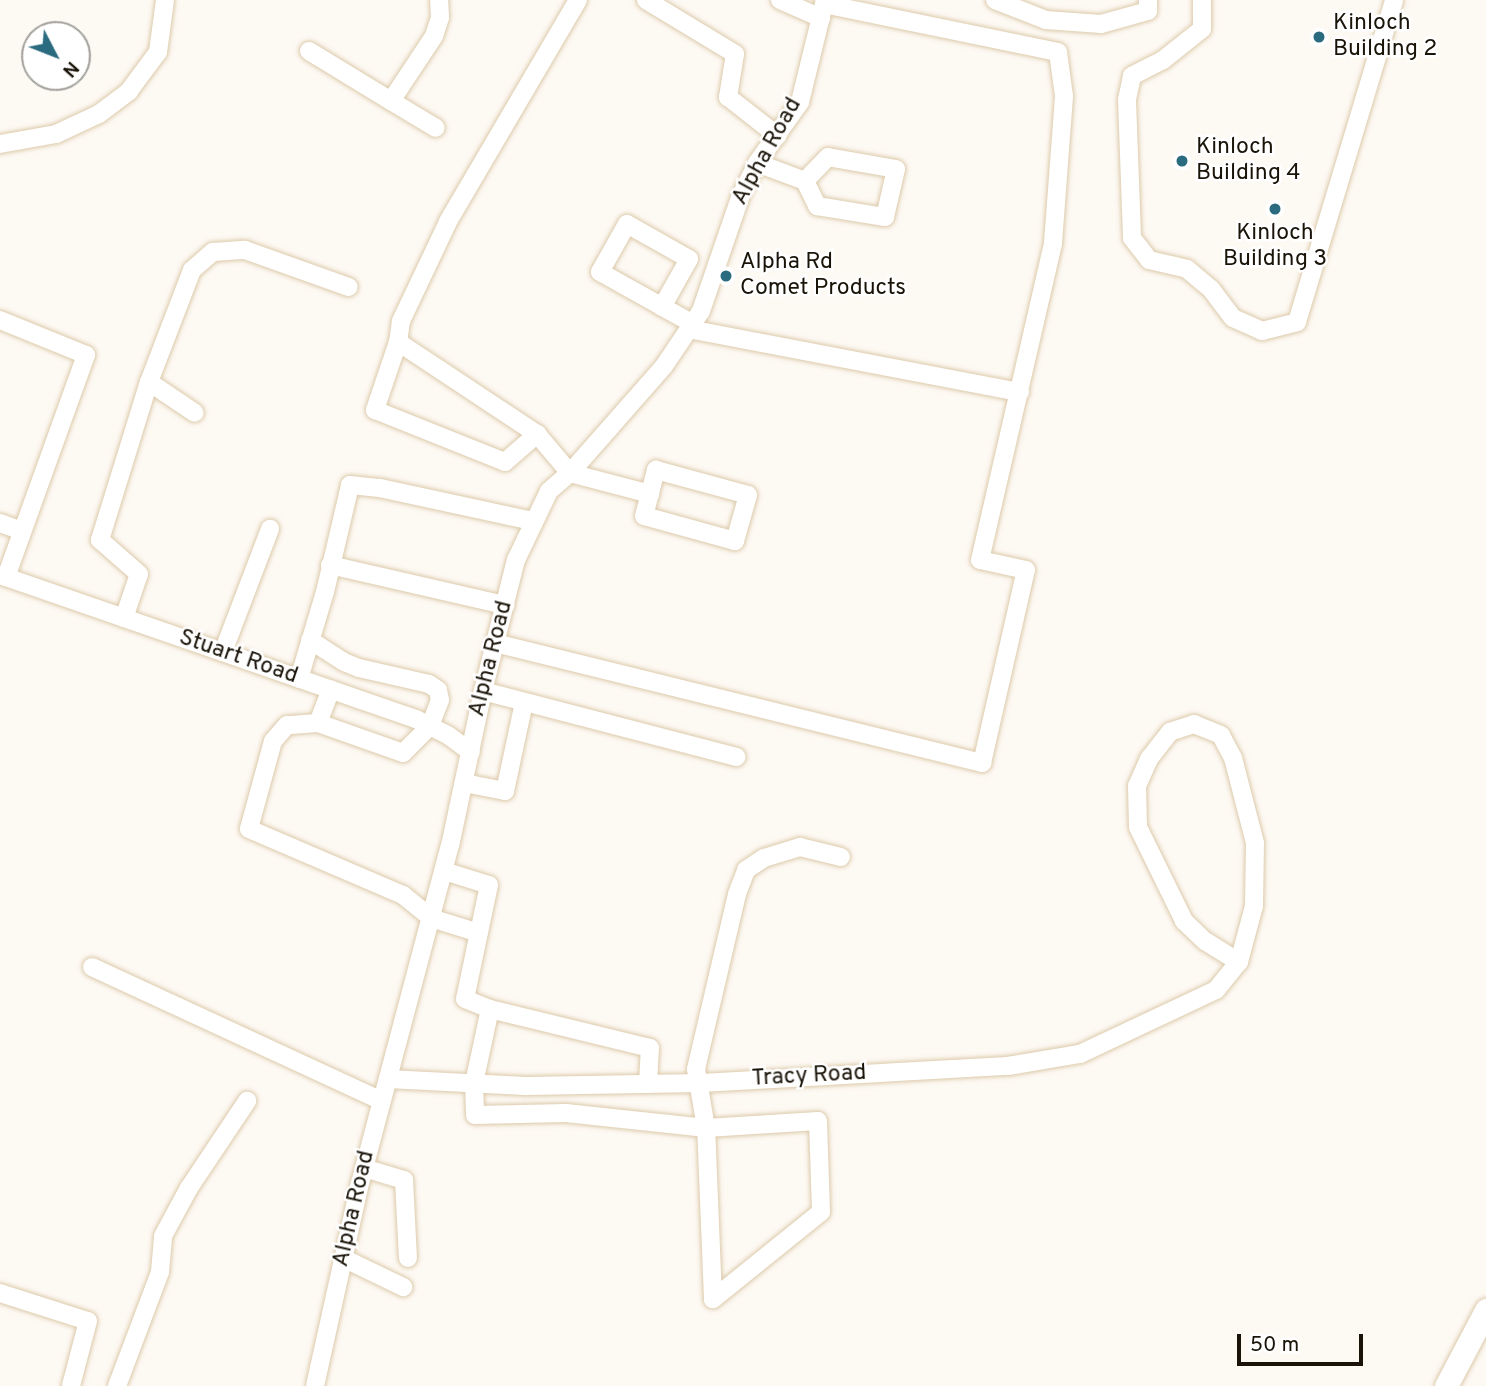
<!DOCTYPE html>
<style>
body{margin:0}
#map{position:relative;width:1486px;height:1386px;overflow:hidden;background:#fdf9f3;font-family:Overpass,sans-serif}
div>[style]{position:absolute}
.roads{filter:drop-shadow(0 0 2px #ddcaab) drop-shadow(0 0 2px #ddcaab)}
.minor>*{height:18px;margin:-9px;padding:0 9px;transform-origin:9px;border-radius:9px;background:#fff}
.major>*{height:23px;margin:-11.5px;padding:0 11.5px;transform-origin:11.5px;border-radius:11.5px;background:#fff}
.dots>*{width:19px;height:19px;translate:-50% -50%;box-sizing:border-box;border:4px solid #fff;border-radius:50%}
span{translate:-50% -50%;white-space:nowrap;text-align:center;line-height:1.15;-webkit-text-stroke:5px #fff;paint-order:stroke}
.poi-label{font-size:23px;color:#191308}
.left{translate:0 -50%;text-align:left}
.street-label{font-size:23px;color:#191308}
.north{position:absolute;left:21px;top:21px;width:70px;height:70px;box-sizing:border-box;background:#fff;border:2px solid #a3a19c;border-radius:50%;rotate:132deg;font-size:19px;font-weight:700;line-height:28px;text-align:center;color:#191308}
.north::after{content:'';display:block;margin:auto;width:24px;height:32px;background:#2a6b7f;clip-path:polygon(50% 0,100% 100%,50% 72%,0 100%)}
.scale{position:absolute;left:1237px;top:1334px;width:126px;height:32px;box-sizing:border-box;border:4px solid #191308;border-top:0;padding-left:9px;font-size:21px;line-height:24px;white-space:nowrap;color:#191308;-webkit-text-stroke:5px #fff;paint-order:stroke}
</style>
<div id="map">
<div class="roads">
<div class="minor">
<div style="left:578px;top:0;width:257px;rotate:120.4deg"></div>
<div style="left:448px;top:222px;width:110px;rotate:115.4deg"></div>
<div style="left:401px;top:321px;width:21px;rotate:98deg"></div>
<div style="left:398px;top:342px;width:167px;rotate:33.5deg"></div>
<div style="left:537px;top:434px;width:51px;rotate:49.8deg"></div>
<div style="left:570px;top:473px;width:83px;rotate:14.7deg"></div>
<div style="left:646px;top:0;width:104px;rotate:31.2deg"></div>
<div style="left:735px;top:54px;width:44px;rotate:99.2deg"></div>
<div style="left:728px;top:97px;width:63px;rotate:38deg"></div>
<div style="left:780px;top:0;width:45px;rotate:23.7deg"></div>
<div style="left:995px;top:0;width:55px;rotate:21.4deg"></div>
<div style="left:1046px;top:20px;width:55px;rotate:4.2deg"></div>
<div style="left:1101px;top:24px;width:49px;rotate:-15.5deg"></div>
<div style="left:1148px;top:11px;width:11px;rotate:-90deg"></div>
<div style="left:1202px;top:0;width:29px;rotate:90deg"></div>
<div style="left:1202px;top:29px;width:50px;rotate:141.5deg"></div>
<div style="left:1163px;top:60px;width:35px;rotate:153deg"></div>
<div style="left:1132px;top:76px;width:25px;rotate:102deg"></div>
<div style="left:1127px;top:100px;width:138px;rotate:87.9deg"></div>
<div style="left:1132px;top:238px;width:28px;rotate:52deg"></div>
<div style="left:1149px;top:260px;width:39px;rotate:13deg"></div>
<div style="left:1187px;top:269px;width:31px;rotate:40deg"></div>
<div style="left:1211px;top:289px;width:36px;rotate:53deg"></div>
<div style="left:1233px;top:318px;width:32px;rotate:24deg"></div>
<div style="left:1262px;top:331px;width:36px;rotate:-14deg"></div>
<div style="left:1297px;top:322px;width:336px;rotate:-73.2deg"></div>
<div style="left:309px;top:51px;width:96px;rotate:31.4deg"></div>
<div style="left:391px;top:101px;width:78px;rotate:-56.5deg"></div>
<div style="left:434px;top:36px;width:20px;rotate:-72deg"></div>
<div style="left:440px;top:17px;width:17px;rotate:-93deg"></div>
<div style="left:391px;top:101px;width:52px;rotate:31deg"></div>
<div style="left:0;top:144px;width:57px;rotate:-10.1deg"></div>
<div style="left:56px;top:134px;width:47px;rotate:-24.9deg"></div>
<div style="left:99px;top:114px;width:38px;rotate:-37deg"></div>
<div style="left:129px;top:91px;width:49px;rotate:-53.4deg"></div>
<div style="left:158px;top:52px;width:52px;rotate:-82.3deg"></div>
<div style="left:757px;top:163px;width:51px;rotate:20.6deg"></div>
<div style="left:805px;top:181px;width:28px;rotate:64deg"></div>
<div style="left:817px;top:206px;width:69px;rotate:9.2deg"></div>
<div style="left:885px;top:217px;width:49px;rotate:-77.1deg"></div>
<div style="left:896px;top:169px;width:69px;rotate:-170deg"></div>
<div style="left:828px;top:157px;width:33px;rotate:134deg"></div>
<div style="left:662px;top:307px;width:55px;rotate:-60.6deg"></div>
<div style="left:689px;top:259px;width:71px;rotate:-150.6deg"></div>
<div style="left:627px;top:224px;width:55px;rotate:119.4deg"></div>
<div style="left:600px;top:272px;width:107px;rotate:29.2deg"></div>
<div style="left:0;top:320px;width:93px;rotate:22.1deg"></div>
<div style="left:86px;top:355px;width:236px;rotate:109.8deg"></div>
<div style="left:689px;top:329px;width:337px;rotate:10.8deg"></div>
<div style="left:398px;top:342px;width:72px;rotate:108.7deg"></div>
<div style="left:375px;top:410px;width:140px;rotate:21.8deg"></div>
<div style="left:505px;top:462px;width:43px;rotate:-41.2deg"></div>
<div style="left:149px;top:382px;width:55px;rotate:34deg"></div>
<div style="left:656px;top:470px;width:95px;rotate:15.2deg"></div>
<div style="left:748px;top:495px;width:48px;rotate:105.8deg"></div>
<div style="left:735px;top:541px;width:94px;rotate:-164.6deg"></div>
<div style="left:644px;top:516px;width:48px;rotate:-75.4deg"></div>
<div style="left:0;top:523px;width:23px;rotate:20deg"></div>
<div style="left:330px;top:565px;width:180px;rotate:12.9deg"></div>
<div style="left:0;top:575px;width:440px;rotate:19.1deg"></div>
<div style="left:416px;top:719px;width:37px;rotate:27deg"></div>
<div style="left:449px;top:736px;width:27px;rotate:36deg"></div>
<div style="left:124px;top:618px;width:46px;rotate:-71.2deg"></div>
<div style="left:139px;top:574px;width:52px;rotate:-138.9deg"></div>
<div style="left:100px;top:540px;width:165px;rotate:-72.8deg"></div>
<div style="left:149px;top:382px;width:120px;rotate:-69deg"></div>
<div style="left:192px;top:270px;width:28px;rotate:-41deg"></div>
<div style="left:213px;top:252px;width:32px;rotate:-4deg"></div>
<div style="left:245px;top:250px;width:110px;rotate:19.6deg"></div>
<div style="left:310px;top:640px;width:40px;rotate:32.9deg"></div>
<div style="left:344px;top:662px;width:16px;rotate:22deg"></div>
<div style="left:359px;top:668px;width:72px;rotate:12.9deg"></div>
<div style="left:429px;top:684px;width:11px;rotate:34deg"></div>
<div style="left:438px;top:690px;width:10px;rotate:79deg"></div>
<div style="left:440px;top:700px;width:28px;rotate:111deg"></div>
<div style="left:430px;top:726px;width:38px;rotate:135deg"></div>
<div style="left:403px;top:753px;width:90px;rotate:-160.6deg"></div>
<div style="left:318px;top:723px;width:36px;rotate:-69deg"></div>
<div style="left:495px;top:643px;width:502px;rotate:13.84deg"></div>
<div style="left:982px;top:763px;width:198px;rotate:-77.2deg"></div>
<div style="left:1026px;top:570px;width:47px;rotate:-167.7deg"></div>
<div style="left:980px;top:560px;width:325px;rotate:-77deg"></div>
<div style="left:1053px;top:243px;width:147px;rotate:-85.7deg"></div>
<div style="left:1064px;top:96px;width:44px;rotate:-97.8deg"></div>
<div style="left:1058px;top:52px;width:239px;rotate:-168.4deg"></div>
<div style="left:223px;top:652px;width:132px;rotate:-69.1deg"></div>
<div style="left:299px;top:679px;width:91px;rotate:-73.4deg"></div>
<div style="left:325px;top:592px;width:110px;rotate:-76.8deg"></div>
<div style="left:350px;top:485px;width:30px;rotate:6deg"></div>
<div style="left:380px;top:488px;width:157px;rotate:12.2deg"></div>
<div style="left:483px;top:691px;width:262px;rotate:14.6deg"></div>
<div style="left:318px;top:723px;width:31px;rotate:176deg"></div>
<div style="left:287px;top:725px;width:21px;rotate:131deg"></div>
<div style="left:273px;top:741px;width:91px;rotate:105.3deg"></div>
<div style="left:249px;top:829px;width:168px;rotate:23.2deg"></div>
<div style="left:403px;top:895px;width:36px;rotate:39deg"></div>
<div style="left:431px;top:918px;width:50px;rotate:17.4deg"></div>
<div style="left:464px;top:783px;width:42px;rotate:11deg"></div>
<div style="left:505px;top:791px;width:91px;rotate:-77.9deg"></div>
<div style="left:444px;top:871px;width:47px;rotate:17.3deg"></div>
<div style="left:489px;top:885px;width:116px;rotate:101.9deg"></div>
<div style="left:465px;top:999px;width:27px;rotate:22deg"></div>
<div style="left:92px;top:967px;width:319px;rotate:24.8deg"></div>
<div style="left:388px;top:1079px;width:138px;rotate:2.9deg"></div>
<div style="left:526px;top:1086px;width:175px;rotate:-1deg"></div>
<div style="left:701px;top:1083px;width:307px;rotate:-3.2deg"></div>
<div style="left:1008px;top:1066px;width:73px;rotate:-9.5deg"></div>
<div style="left:1080px;top:1054px;width:150px;rotate:-25.2deg"></div>
<div style="left:1216px;top:990px;width:36px;rotate:-51deg"></div>
<div style="left:1239px;top:962px;width:58px;rotate:-75deg"></div>
<div style="left:1254px;top:906px;width:63px;rotate:-89.1deg"></div>
<div style="left:1255px;top:843px;width:88px;rotate:-104.5deg"></div>
<div style="left:1233px;top:758px;width:26px;rotate:-118deg"></div>
<div style="left:1221px;top:735px;width:29px;rotate:-158deg"></div>
<div style="left:1194px;top:724px;width:25px;rotate:162deg"></div>
<div style="left:1170px;top:732px;width:34px;rotate:128deg"></div>
<div style="left:1149px;top:759px;width:30px;rotate:114deg"></div>
<div style="left:1137px;top:786px;width:41px;rotate:88.6deg"></div>
<div style="left:1138px;top:827px;width:105px;rotate:63.9deg"></div>
<div style="left:1184px;top:921px;width:29px;rotate:44deg"></div>
<div style="left:1205px;top:941px;width:40px;rotate:32deg"></div>
<div style="left:648px;top:1084px;width:36px;rotate:-87deg"></div>
<div style="left:650px;top:1048px;width:165px;rotate:-166.3deg"></div>
<div style="left:490px;top:1009px;width:76px;rotate:102.2deg"></div>
<div style="left:474px;top:1083px;width:32px;rotate:88deg"></div>
<div style="left:475px;top:1115px;width:91px;rotate:-1.3deg"></div>
<div style="left:566px;top:1113px;width:141px;rotate:6.1deg"></div>
<div style="left:706px;top:1128px;width:112px;rotate:-3.6deg"></div>
<div style="left:818px;top:1121px;width:91px;rotate:88.1deg"></div>
<div style="left:821px;top:1212px;width:139px;rotate:141.1deg"></div>
<div style="left:364px;top:1168px;width:42px;rotate:16.7deg"></div>
<div style="left:404px;top:1180px;width:78px;rotate:87.1deg"></div>
<div style="left:343px;top:1258px;width:67px;rotate:25.8deg"></div>
<div style="left:0;top:1293px;width:92px;rotate:17.7deg"></div>
<div style="left:88px;top:1321px;width:67px;rotate:104.7deg"></div>
<div style="left:713px;top:1299px;width:171px;rotate:-92.3deg"></div>
<div style="left:706px;top:1128px;width:60px;rotate:-99.6deg"></div>
<div style="left:696px;top:1069px;width:180px;rotate:-76.8deg"></div>
<div style="left:737px;top:894px;width:26px;rotate:-69deg"></div>
<div style="left:746px;top:870px;width:22px;rotate:-34deg"></div>
<div style="left:764px;top:858px;width:38px;rotate:-17deg"></div>
<div style="left:800px;top:847px;width:42px;rotate:13.7deg"></div>
<div style="left:117px;top:1386px;width:122px;rotate:-69.3deg"></div>
<div style="left:160px;top:1272px;width:36px;rotate:-85deg"></div>
<div style="left:163px;top:1236px;width:55px;rotate:-61.6deg"></div>
<div style="left:189px;top:1188px;width:105px;rotate:-56.3deg"></div>
<div style="left:315px;top:1386px;width:204px;rotate:-77.5deg"></div>
<div style="left:359px;top:1187px;width:353px;rotate:-75.1deg"></div>
<div style="left:450px;top:846px;width:158px;rotate:-78deg"></div>
<div style="left:483px;top:691px;width:135px;rotate:-75.9deg"></div>
<div style="left:516px;top:560px;width:76px;rotate:-64.4deg"></div>
<div style="left:549px;top:491px;width:28px;rotate:-41deg"></div>
<div style="left:570px;top:473px;width:142px;rotate:-48.7deg"></div>
<div style="left:664px;top:366px;width:66px;rotate:-56.1deg"></div>
<div style="left:701px;top:311px;width:123px;rotate:-71deg"></div>
<div style="left:741px;top:195px;width:36px;rotate:-63deg"></div>
<div style="left:757px;top:163px;width:75px;rotate:-54.8deg"></div>
<div style="left:800px;top:102px;width:105px;rotate:-76.2deg"></div>
</div>
<div class="major">
<div style="left:1446px;top:1386px;width:86px;rotate:-62.2deg"></div>
</div>
</div>
<div class="dots">
<div style="left:1319px;top:37px;background:#2a6b7f"></div>
<div style="left:1182px;top:161px;background:#2a6b7f"></div>
<div style="left:1275px;top:209px;background:#2a6b7f"></div>
<div style="left:726px;top:276px;background:#2a6b7f"></div>
</div>
<div class="poi-label">
<span class="left" style="left:1333px;top:37px">Kinloch<br>Building 2</span>
<span class="left" style="left:1196px;top:161px">Kinloch<br>Building 4</span>
<span style="left:1275px;top:247px">Kinloch<br>Building 3</span>
<span class="left" style="left:740px;top:276px">Alpha Rd<br>Comet Products</span>
</div>
<div class="street-label">
<span style="left:768px;top:152px;rotate:-61deg">Alpha Road</span>
<span style="left:238px;top:658px;rotate:19deg">Stuart Road</span>
<span style="left:492px;top:659px;rotate:-76deg">Alpha Road</span>
<span style="left:809px;top:1077px;rotate:-3deg">Tracy Road</span>
<span style="left:355px;top:1209px;rotate:-77deg">Alpha Road</span>
</div>
<div class="north">N</div>
<div class="scale">50 m</div>
</div>
